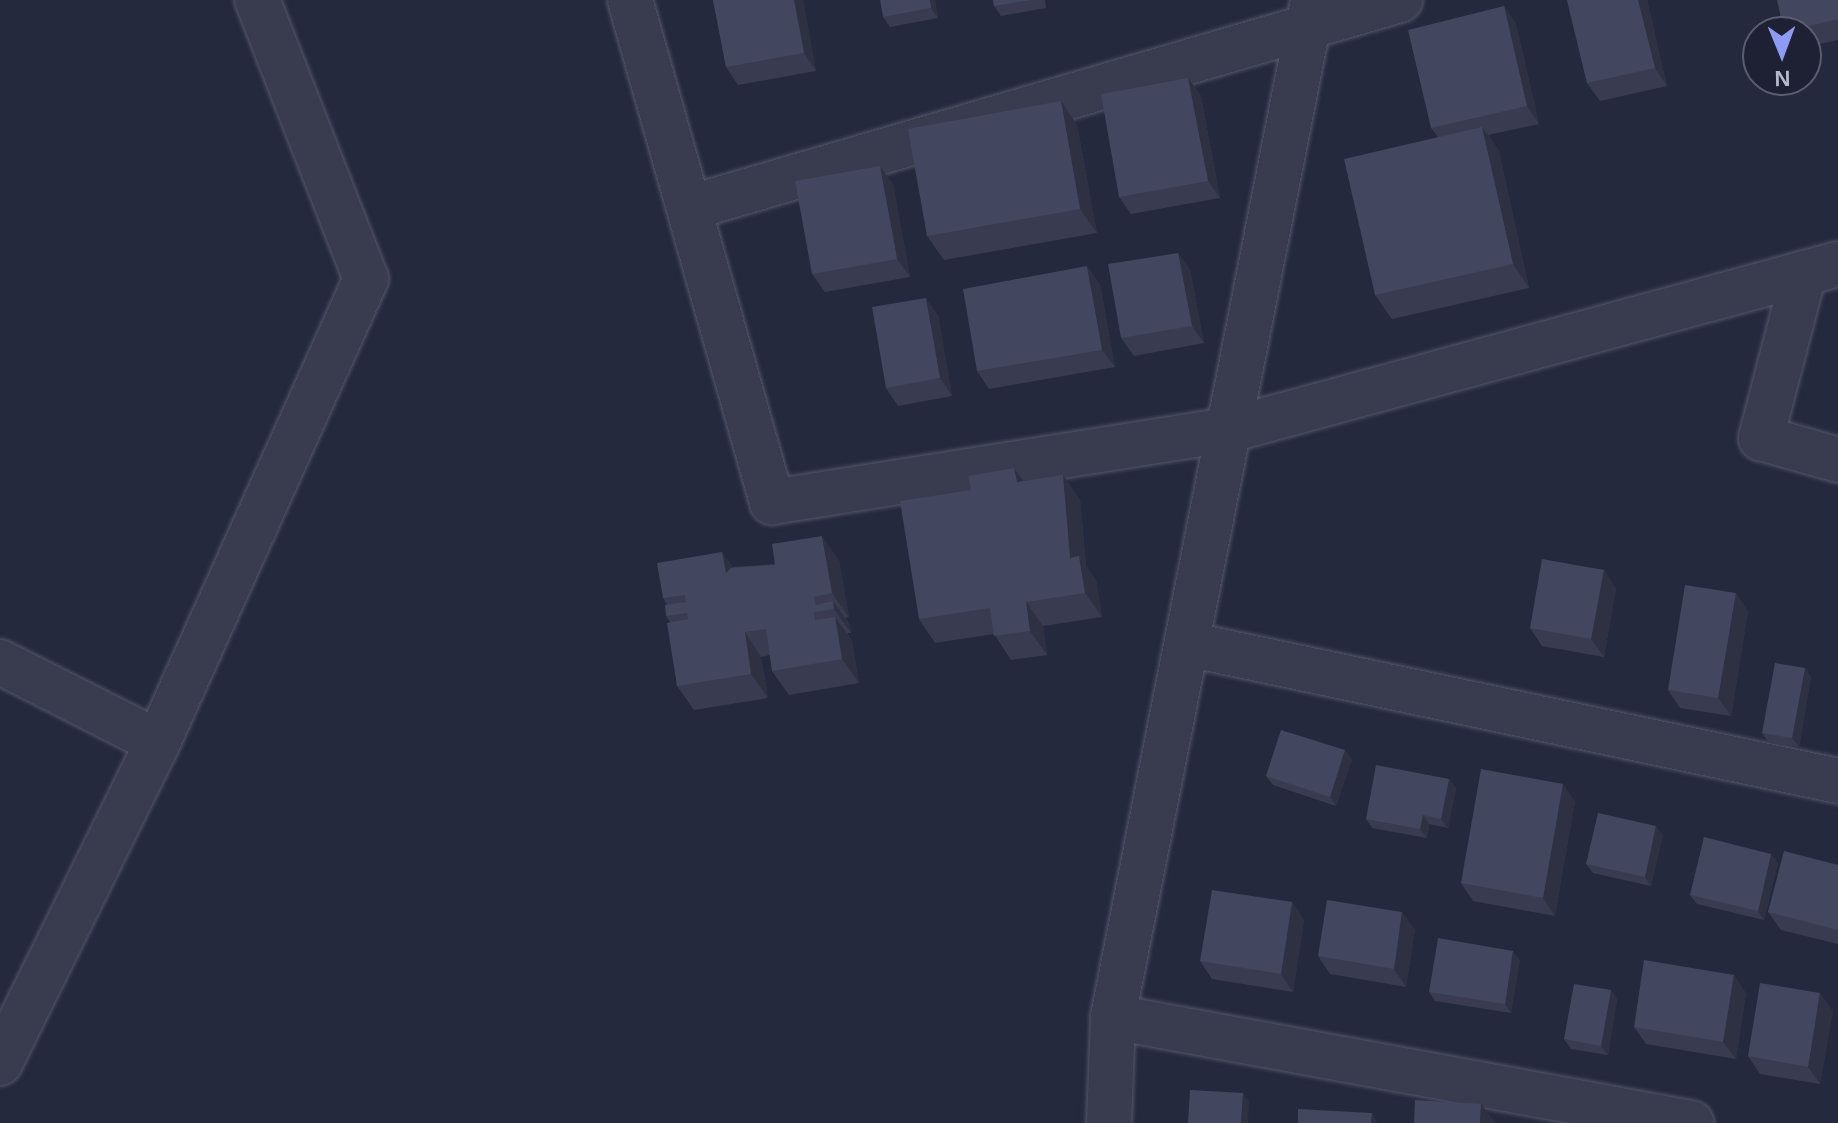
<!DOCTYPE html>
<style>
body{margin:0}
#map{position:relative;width:1838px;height:1123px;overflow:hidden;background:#25293e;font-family:Arial,sans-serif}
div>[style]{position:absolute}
.roads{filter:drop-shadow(0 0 2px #545769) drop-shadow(0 0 2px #545769)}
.minor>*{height:44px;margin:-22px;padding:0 22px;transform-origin:22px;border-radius:22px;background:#393c4e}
.wall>*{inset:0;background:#393c51}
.shaded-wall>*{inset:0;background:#2e3142}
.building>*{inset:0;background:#42465e}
span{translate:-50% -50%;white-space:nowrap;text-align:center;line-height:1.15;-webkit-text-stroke:8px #1e2133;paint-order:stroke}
.north{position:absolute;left:1742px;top:16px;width:80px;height:80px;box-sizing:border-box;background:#1e2133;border:2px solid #5b5d6f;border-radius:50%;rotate:179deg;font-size:22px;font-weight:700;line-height:32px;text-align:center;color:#b6b8c9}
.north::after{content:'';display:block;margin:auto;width:28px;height:36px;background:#8f9af5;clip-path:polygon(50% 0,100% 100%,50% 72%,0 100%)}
</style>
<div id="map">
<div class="roads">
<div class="minor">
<div style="left:630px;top:0;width:522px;rotate:74.21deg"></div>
<div style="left:772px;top:502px;width:463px;rotate:-9deg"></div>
<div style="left:1229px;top:430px;width:631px;rotate:-15.25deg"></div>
<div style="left:689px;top:208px;width:741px;rotate:-16.31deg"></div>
<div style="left:1804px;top:273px;width:171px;rotate:104.6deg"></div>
<div style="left:1761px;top:438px;width:80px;rotate:15.9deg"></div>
<div style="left:1187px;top:644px;width:665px;rotate:11.88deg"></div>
<div style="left:0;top:662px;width:177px;rotate:26.9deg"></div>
<div style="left:1113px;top:1017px;width:588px;rotate:10.39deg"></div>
<div style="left:0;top:1063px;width:358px;rotate:-63.8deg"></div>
<div style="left:158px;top:742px;width:508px;rotate:-65.81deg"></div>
<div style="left:366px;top:279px;width:300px;rotate:-111.3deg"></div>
<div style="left:1109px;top:1123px;width:106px;rotate:-87.8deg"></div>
<div style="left:1113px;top:1017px;width:1036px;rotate:-78.87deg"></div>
</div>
</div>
<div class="wall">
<div style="clip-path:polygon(713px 0,803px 0,816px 71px,738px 85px,726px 67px)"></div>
<div style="clip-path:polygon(935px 0,938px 18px,890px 27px,883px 17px)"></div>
<div style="clip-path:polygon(993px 0,1045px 0,1046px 8px,1001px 16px,994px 6px)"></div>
<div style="clip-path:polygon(1567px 0,1647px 0,1667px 86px,1600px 101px,1587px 83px)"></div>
<div style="clip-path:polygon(1838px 0,1838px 40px,1806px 47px,1806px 32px,1784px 32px)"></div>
<div style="clip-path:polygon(1504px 6px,1516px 24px,1539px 124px,1488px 135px,1499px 151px,1529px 288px,1392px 319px,1375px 295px,1438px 137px,1431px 128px)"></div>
<div style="clip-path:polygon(1188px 78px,1201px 96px,1220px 198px,1131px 214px,1119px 197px)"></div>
<div style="clip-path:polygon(1061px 101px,1077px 125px,1097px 233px,944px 260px,927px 236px)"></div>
<div style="clip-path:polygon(893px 184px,910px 277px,825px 292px,812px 274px)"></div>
<div style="clip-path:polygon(1178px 253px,1190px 270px,1204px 343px,1134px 356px,1121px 338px)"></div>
<div style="clip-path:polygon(1100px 284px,1115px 367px,989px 389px,977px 371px)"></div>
<div style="clip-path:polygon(938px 315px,952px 396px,898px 406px,886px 388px)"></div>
<div style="clip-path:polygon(1023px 481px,1080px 499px,1086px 566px,1096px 580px,1102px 617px,1043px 626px,1047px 655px,1011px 660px,994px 634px,935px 643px,919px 619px)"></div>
<div style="clip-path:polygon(722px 552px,732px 567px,839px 560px,849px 617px,845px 618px,850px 625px,851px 633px,847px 633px,852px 641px,859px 683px,789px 695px,772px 671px,770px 655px,761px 657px,768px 698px,694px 710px,677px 686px,670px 622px,666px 616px,667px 605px,663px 598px)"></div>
<div style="clip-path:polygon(1616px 588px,1604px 657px,1542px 646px,1530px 628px)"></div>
<div style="clip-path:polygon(1748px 611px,1731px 716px,1680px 708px,1668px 690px)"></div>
<div style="clip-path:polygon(1805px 668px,1811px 677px,1799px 747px,1769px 743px,1762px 733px)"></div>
<div style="clip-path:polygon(1352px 759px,1336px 806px,1273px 785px,1266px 776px)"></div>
<div style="clip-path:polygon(1449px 779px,1456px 788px,1448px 828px,1429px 824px,1427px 838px,1372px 828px,1366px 819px)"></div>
<div style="clip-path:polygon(1575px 801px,1555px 916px,1473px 901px,1461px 883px)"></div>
<div style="clip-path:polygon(1663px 835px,1651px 886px,1593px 873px,1586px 864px)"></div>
<div style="clip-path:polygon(1771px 854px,1778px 863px,1764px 920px,1697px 904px,1690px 895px)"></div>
<div style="clip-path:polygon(1838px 865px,1838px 944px,1781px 930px,1768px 912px)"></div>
<div style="clip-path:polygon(1292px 902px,1304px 920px,1293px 992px,1212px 979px,1200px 961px)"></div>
<div style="clip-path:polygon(1415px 929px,1406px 987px,1330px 974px,1318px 956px)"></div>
<div style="clip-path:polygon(1520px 960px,1511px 1013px,1435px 1001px,1429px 992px)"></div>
<div style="clip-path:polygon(1611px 990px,1617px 999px,1608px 1055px,1571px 1049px,1564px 1039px)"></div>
<div style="clip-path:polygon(1746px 993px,1736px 1059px,1646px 1044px,1634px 1027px)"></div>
<div style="clip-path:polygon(1833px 1011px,1820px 1084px,1760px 1074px,1748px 1056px)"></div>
</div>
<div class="shaded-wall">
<div style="clip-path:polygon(794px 0,803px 0,816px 71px,804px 53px)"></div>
<div style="clip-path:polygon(930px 0,935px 0,938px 18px,931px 8px)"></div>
<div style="clip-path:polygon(1638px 0,1647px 0,1667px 86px,1655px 68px)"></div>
<div style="clip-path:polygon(1504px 6px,1516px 24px,1539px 124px,1527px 106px)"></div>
<div style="clip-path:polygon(1188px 78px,1201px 96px,1220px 198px,1208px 181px)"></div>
<div style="clip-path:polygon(1061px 101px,1077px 125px,1097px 233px,1080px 209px)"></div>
<div style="clip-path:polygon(1482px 127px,1499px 151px,1529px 288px,1513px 264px)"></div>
<div style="clip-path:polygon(880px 166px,893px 184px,910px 277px,897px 259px)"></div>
<div style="clip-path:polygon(1178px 253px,1190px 270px,1204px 343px,1192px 326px)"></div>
<div style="clip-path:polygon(1087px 266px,1100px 284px,1115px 367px,1102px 350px)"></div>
<div style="clip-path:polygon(926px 298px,938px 315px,952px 396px,940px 378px)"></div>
<div style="clip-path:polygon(1014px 468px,1031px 492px,1017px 482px)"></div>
<div style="clip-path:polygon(1063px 475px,1080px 499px,1086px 566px,1096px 580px,1102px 617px,1085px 593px,1070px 558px)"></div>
<div style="clip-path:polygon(822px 536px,839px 560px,849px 617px,832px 593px)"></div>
<div style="clip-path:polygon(722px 552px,739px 576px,726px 573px)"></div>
<div style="clip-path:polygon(1604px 570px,1616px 588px,1604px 657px,1591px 639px)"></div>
<div style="clip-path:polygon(1736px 593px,1748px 611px,1731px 716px,1718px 698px)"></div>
<div style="clip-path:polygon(833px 601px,850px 625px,851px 633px,834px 609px)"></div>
<div style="clip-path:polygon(1026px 602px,1043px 626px,1047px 655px,1030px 631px)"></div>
<div style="clip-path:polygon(835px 617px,852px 641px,859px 683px,842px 659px)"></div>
<div style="clip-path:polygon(745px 632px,761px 657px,768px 698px,751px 674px)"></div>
<div style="clip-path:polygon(1805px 668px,1811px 677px,1799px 747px,1792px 738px)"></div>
<div style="clip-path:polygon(1345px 750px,1352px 759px,1336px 806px,1330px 797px)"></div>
<div style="clip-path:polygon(1449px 779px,1456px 788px,1448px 828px,1441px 819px)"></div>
<div style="clip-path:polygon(1563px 784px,1575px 801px,1555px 916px,1543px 898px)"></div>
<div style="clip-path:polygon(1423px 815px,1429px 824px,1427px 838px,1420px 829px)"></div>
<div style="clip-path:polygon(1656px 826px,1663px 835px,1651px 886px,1645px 877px)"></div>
<div style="clip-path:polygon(1771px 854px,1778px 863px,1764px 920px,1758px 911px)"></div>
<div style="clip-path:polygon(1292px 902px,1304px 920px,1293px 992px,1281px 974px)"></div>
<div style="clip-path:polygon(1402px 912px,1415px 929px,1406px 987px,1394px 969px)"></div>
<div style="clip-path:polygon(1513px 951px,1520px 960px,1511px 1013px,1505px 1004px)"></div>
<div style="clip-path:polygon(1734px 975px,1746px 993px,1736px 1059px,1723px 1042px)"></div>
<div style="clip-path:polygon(1611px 990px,1617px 999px,1608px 1055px,1601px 1046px)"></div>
<div style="clip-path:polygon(1820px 993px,1833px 1011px,1820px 1084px,1808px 1067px)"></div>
<div style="clip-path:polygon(1243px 1093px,1249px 1102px,1248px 1123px,1241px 1123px)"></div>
<div style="clip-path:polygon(1481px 1104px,1494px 1121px,1494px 1123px,1480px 1123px)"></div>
<div style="clip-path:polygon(1372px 1113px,1378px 1123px,1371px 1123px)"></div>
</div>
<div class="building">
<div style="clip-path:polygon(713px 0,794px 0,804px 53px,726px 67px)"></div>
<div style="clip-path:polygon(880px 0,930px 0,931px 8px,883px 17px)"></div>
<div style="clip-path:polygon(993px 0,1031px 0,994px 6px)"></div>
<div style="clip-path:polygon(1567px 0,1638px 0,1655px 68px,1587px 83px)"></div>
<div style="clip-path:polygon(1777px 0,1838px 0,1838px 19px,1784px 32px)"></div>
<div style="clip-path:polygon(1504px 6px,1527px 106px,1431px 128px,1408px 30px)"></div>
<div style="clip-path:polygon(1188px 78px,1208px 181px,1119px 197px,1101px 94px)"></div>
<div style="clip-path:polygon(1061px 101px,1080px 209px,927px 236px,908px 129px)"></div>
<div style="clip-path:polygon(1482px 127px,1513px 264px,1375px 295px,1344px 159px)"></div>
<div style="clip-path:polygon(880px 166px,897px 259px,812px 274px,795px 181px)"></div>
<div style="clip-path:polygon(1178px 253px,1192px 326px,1121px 338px,1108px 264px)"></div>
<div style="clip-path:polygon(1087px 266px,1102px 350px,977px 371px,963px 289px)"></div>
<div style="clip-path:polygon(926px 298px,940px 378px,886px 388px,872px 307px)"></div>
<div style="clip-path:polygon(1014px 468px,1017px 482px,1063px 475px,1070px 558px,1079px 556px,1085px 593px,1026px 602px,1030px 631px,994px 636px,990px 608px,919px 619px,900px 501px,971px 490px,968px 476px)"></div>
<div style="clip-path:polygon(822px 536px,832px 593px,814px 597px,816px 605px,833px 601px,834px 609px,814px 612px,815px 620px,835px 617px,842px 659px,772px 671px,766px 629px,745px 632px,751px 674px,677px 686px,667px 623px,688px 619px,687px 613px,666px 616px,665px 605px,686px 602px,685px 595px,663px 598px,657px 563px,722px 552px,726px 573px,731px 568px,775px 565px,772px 544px)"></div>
<div style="clip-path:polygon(1542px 559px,1604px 570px,1591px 639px,1530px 628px)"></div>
<div style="clip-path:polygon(1685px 585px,1736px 593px,1718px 698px,1668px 690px)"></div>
<div style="clip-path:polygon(1775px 663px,1805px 668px,1792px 738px,1762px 733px)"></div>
<div style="clip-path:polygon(1281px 730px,1345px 750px,1330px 797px,1266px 776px)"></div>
<div style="clip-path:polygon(1376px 765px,1449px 779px,1441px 819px,1423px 815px,1420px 829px,1366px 819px)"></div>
<div style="clip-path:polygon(1481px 769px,1563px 784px,1543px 898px,1461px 883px)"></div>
<div style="clip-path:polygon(1598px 813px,1656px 826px,1645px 877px,1586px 864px)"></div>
<div style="clip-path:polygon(1704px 837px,1771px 854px,1758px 911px,1690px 895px)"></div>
<div style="clip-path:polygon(1784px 851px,1838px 865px,1838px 930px,1768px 912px)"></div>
<div style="clip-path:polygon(1212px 890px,1292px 902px,1281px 974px,1200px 961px)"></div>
<div style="clip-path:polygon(1327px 900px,1402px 912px,1394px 969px,1318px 956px)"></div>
<div style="clip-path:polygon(1438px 938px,1513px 951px,1505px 1004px,1429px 992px)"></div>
<div style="clip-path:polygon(1644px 960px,1734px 975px,1723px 1042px,1634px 1027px)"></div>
<div style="clip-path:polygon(1760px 983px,1820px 993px,1808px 1067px,1748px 1056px)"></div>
<div style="clip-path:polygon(1574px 984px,1611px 990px,1601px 1046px,1564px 1039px)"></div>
<div style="clip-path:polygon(1190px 1090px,1243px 1093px,1241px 1123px,1188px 1123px)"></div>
<div style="clip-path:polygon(1415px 1100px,1481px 1104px,1480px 1123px,1414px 1123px)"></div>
<div style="clip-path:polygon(1298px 1109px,1372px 1113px,1371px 1123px,1298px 1123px)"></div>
</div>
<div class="north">N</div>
</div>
